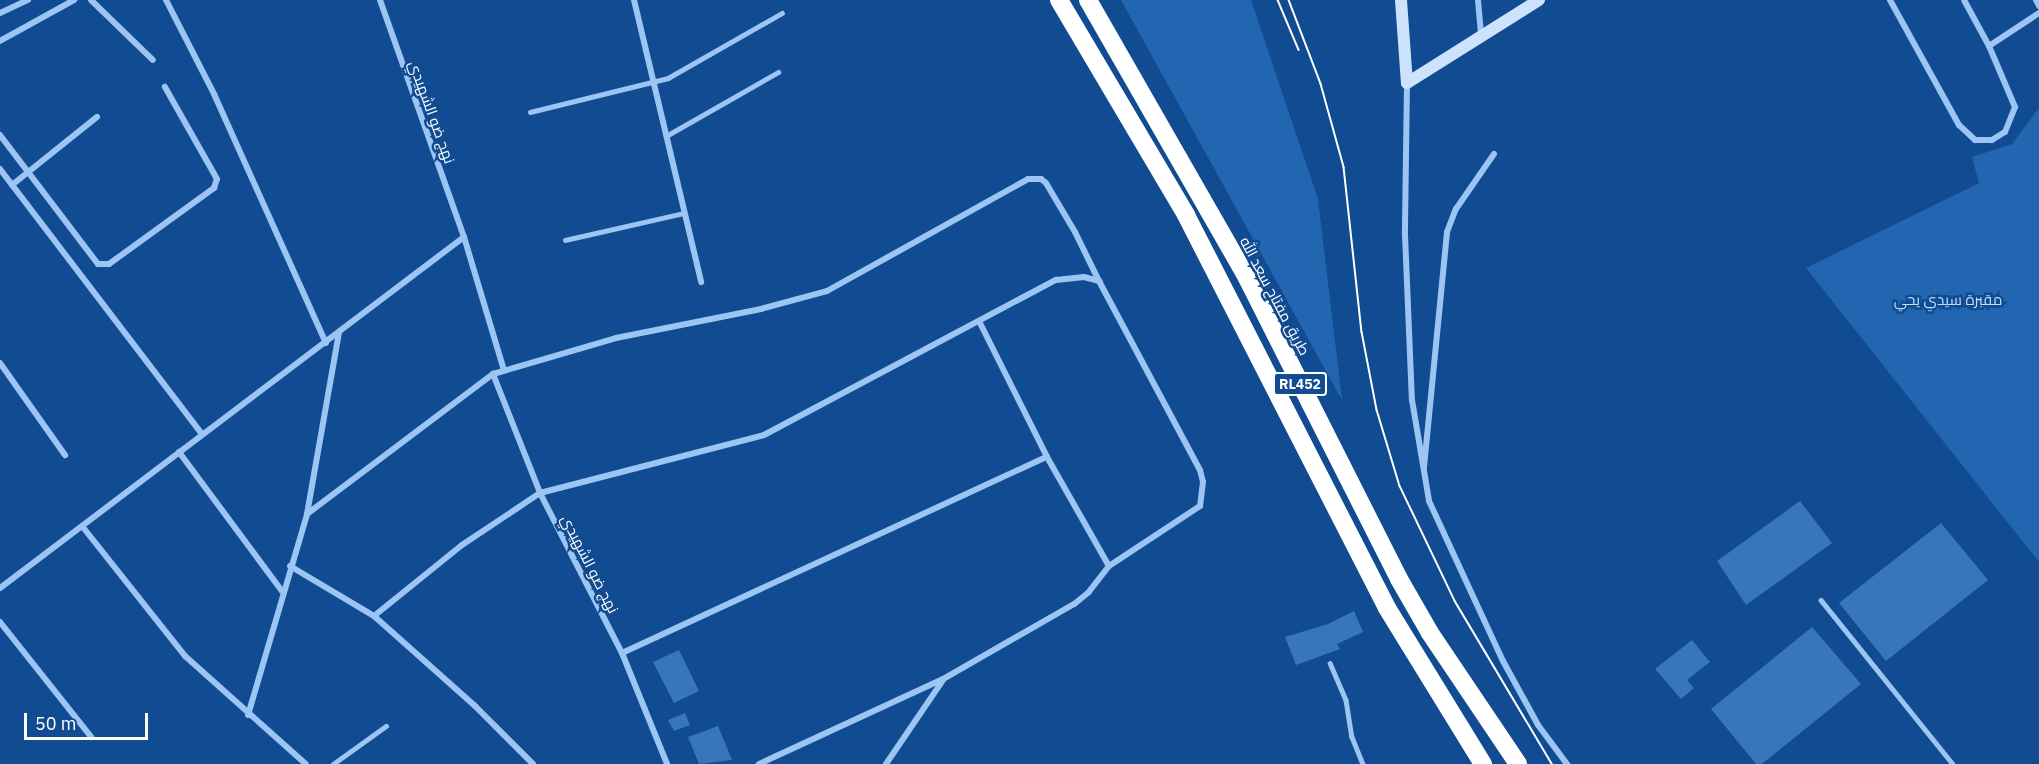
<!DOCTYPE html>
<meta charset="utf-8">
<style>
body{margin:0}
#map{position:relative;width:2039px;height:764px;overflow:hidden;background:#114b92;font-family:"IBM Plex Sans",Cairo,sans-serif}
div>[style]{position:absolute}
.green>*{inset:0;background:#2265b1}
.building>*{inset:0;background:#3975ba}
.lane>*{height:4.5px;margin:-2.25px;padding:0 2.25px;transform-origin:2.25px;border-radius:2.25px;background:#9dc5f3}
.street>*{height:6px;margin:-3px;padding:0 3px;transform-origin:3px;border-radius:3px;background:#9dc5f3}
.secondary>*{height:12px;margin:-6px;padding:0 6px;transform-origin:6px;border-radius:6px;background:#cce2fd}
.highway>*{height:18px;margin:-9px;padding:0 9px;transform-origin:9px;border-radius:9px;background:#fff}
.tram>*{height:1.5px;margin:-0.75px;padding:0 0.75px;transform-origin:0.75px;border-radius:0.75px;background:#fff}
span{translate:-50% -50%;white-space:nowrap;text-align:center;line-height:1.15;-webkit-text-stroke:5px #114b92;paint-order:stroke}
.shield-label span{padding:2px 4px;background:#114b92;border:2px solid;border-radius:4px;-webkit-text-stroke-width:0}
.shield-label{font-size:14px;color:#fff;font-weight:700}
.street-label{font-size:15px;color:#fff}
.park-label{font-size:15px;color:#c4dffd}
.scale{position:absolute;left:24px;top:713px;width:124px;height:27px;box-sizing:border-box;border:3px solid #fff;border-top:0;padding-left:8px;font-size:18px;line-height:21px;white-space:nowrap;color:#fff;-webkit-text-stroke:4px #114b92;paint-order:stroke}
</style>
<div id="map">
<div class="green">
<div style="clip-path:polygon(1121px 0,1251px 0,1318px 199px,1342px 400px)"></div>
<div style="clip-path:polygon(2039px 108px,2039px 562px,1806px 268px,1979px 183px,1972px 157px,2012px 144px)"></div>
</div>
<div class="building">
<div style="clip-path:polygon(1800px 501px,1832px 543px,1746px 605px,1717px 561px)"></div>
<div style="clip-path:polygon(1941px 523px,1988px 580px,1886px 661px,1839px 603px)"></div>
<div style="clip-path:polygon(1354px 611px,1363px 632px,1337px 644px,1340px 649px,1296px 665px,1285px 637px,1328px 624px)"></div>
<div style="clip-path:polygon(1812px 627px,1861px 684px,1762px 764px,1756px 764px,1711px 709px)"></div>
<div style="clip-path:polygon(1692px 640px,1710px 662px,1687px 680px,1694px 688px,1681px 699px,1655px 669px)"></div>
<div style="clip-path:polygon(679px 650px,699px 691px,674px 703px,653px 662px)"></div>
<div style="clip-path:polygon(685px 713px,690px 725px,674px 731px,668px 720px)"></div>
<div style="clip-path:polygon(718px 726px,732px 760px,699px 764px,688px 737px)"></div>
</div>
<div class="lane">
<div style="left:530px;top:112px;width:142px;rotate:-13.8deg"></div>
<div style="left:668px;top:78px;width:131px;rotate:-29.7deg"></div>
<div style="left:666px;top:136px;width:129px;rotate:-29.7deg"></div>
<div style="left:565px;top:240px;width:122px;rotate:-12.8deg"></div>
<div style="left:1821px;top:600px;width:211px;rotate:51.2deg"></div>
<div style="left:1330px;top:663px;width:40px;rotate:66.6deg"></div>
<div style="left:1346px;top:700px;width:37px;rotate:81deg"></div>
<div style="left:1352px;top:737px;width:29px;rotate:68deg"></div>
<div style="left:333px;top:764px;width:65px;rotate:-35.6deg"></div>
</div>
<div class="street">
<div style="left:91px;top:0;width:86px;rotate:44.1deg"></div>
<div style="left:166px;top:0;width:106px;rotate:62.9deg"></div>
<div style="left:214px;top:94px;width:273px;rotate:65.8deg"></div>
<div style="left:380px;top:0;width:251px;rotate:70.5deg"></div>
<div style="left:464px;top:237px;width:139px;rotate:73.3deg"></div>
<div style="left:634px;top:0;width:290px;rotate:76.6deg"></div>
<div style="left:1478px;top:0;width:35px;rotate:85deg"></div>
<div style="left:1890px;top:0;width:143px;rotate:61.1deg"></div>
<div style="left:1959px;top:125px;width:22px;rotate:43deg"></div>
<div style="left:1975px;top:140px;width:17px"></div>
<div style="left:1992px;top:140px;width:15px;rotate:-32deg"></div>
<div style="left:2005px;top:132px;width:27px;rotate:-68deg"></div>
<div style="left:2015px;top:107px;width:66px;rotate:-113.1deg"></div>
<div style="left:1989px;top:46px;width:52px;rotate:-118.5deg"></div>
<div style="left:2036px;top:0;width:7px;rotate:63deg"></div>
<div style="left:0;top:13px;width:31px;rotate:-25deg"></div>
<div style="left:0;top:41px;width:85px;rotate:-29deg"></div>
<div style="left:1989px;top:46px;width:60px;rotate:-33.4deg"></div>
<div style="left:1407px;top:83px;width:152px;rotate:90.8deg"></div>
<div style="left:1405px;top:235px;width:165px;rotate:87.6deg"></div>
<div style="left:1412px;top:400px;width:102px;rotate:80.4deg"></div>
<div style="left:1429px;top:501px;width:176px;rotate:65.2deg"></div>
<div style="left:1503px;top:661px;width:73px;rotate:61.3deg"></div>
<div style="left:1538px;top:725px;width:49px;rotate:53.4deg"></div>
<div style="left:0;top:135px;width:162px;rotate:52.8deg"></div>
<div style="left:98px;top:264px;width:11px"></div>
<div style="left:109px;top:264px;width:130px;rotate:-35.9deg"></div>
<div style="left:214px;top:188px;width:9px;rotate:-72deg"></div>
<div style="left:217px;top:179px;width:106px;rotate:-119.5deg"></div>
<div style="left:0;top:169px;width:333px;rotate:52.7deg"></div>
<div style="left:12px;top:185px;width:109px;rotate:-38.7deg"></div>
<div style="left:979px;top:321px;width:152px;rotate:63.4deg"></div>
<div style="left:1047px;top:457px;width:125px;rotate:60.4deg"></div>
<div style="left:0;top:363px;width:113px;rotate:54.8deg"></div>
<div style="left:493px;top:374px;width:128px;rotate:68.4deg"></div>
<div style="left:540px;top:493px;width:180px;rotate:62.9deg"></div>
<div style="left:622px;top:653px;width:120px;rotate:67.9deg"></div>
<div style="left:179px;top:452px;width:173px;rotate:53.5deg"></div>
<div style="left:1424px;top:467px;width:236px;rotate:-84.4deg"></div>
<div style="left:1447px;top:232px;width:25px;rotate:-69deg"></div>
<div style="left:1456px;top:209px;width:67px;rotate:-55.4deg"></div>
<div style="left:307px;top:514px;width:233px;rotate:-37deg"></div>
<div style="left:493px;top:374px;width:128px;rotate:-16.3deg"></div>
<div style="left:616px;top:338px;width:148px;rotate:-11.3deg"></div>
<div style="left:761px;top:309px;width:68px;rotate:-15.3deg"></div>
<div style="left:827px;top:291px;width:230px;rotate:-29.1deg"></div>
<div style="left:1028px;top:179px;width:13px"></div>
<div style="left:1041px;top:179px;width:6px;rotate:39deg"></div>
<div style="left:1046px;top:183px;width:57px;rotate:59.4deg"></div>
<div style="left:1075px;top:232px;width:55px;rotate:63.9deg"></div>
<div style="left:82px;top:526px;width:166px;rotate:51.6deg"></div>
<div style="left:185px;top:656px;width:162px;rotate:41.8deg"></div>
<div style="left:290px;top:566px;width:98px;rotate:30.8deg"></div>
<div style="left:374px;top:616px;width:135px;rotate:41.7deg"></div>
<div style="left:475px;top:706px;width:82px;rotate:45deg"></div>
<div style="left:0;top:588px;width:582px;rotate:-37.11deg"></div>
<div style="left:374px;top:616px;width:113px;rotate:-38.9deg"></div>
<div style="left:462px;top:545px;width:94px;rotate:-33.7deg"></div>
<div style="left:540px;top:493px;width:231px;rotate:-14.5deg"></div>
<div style="left:764px;top:435px;width:331px;rotate:-28deg"></div>
<div style="left:1056px;top:280px;width:28px;rotate:-6deg"></div>
<div style="left:1084px;top:277px;width:16px;rotate:15deg"></div>
<div style="left:1099px;top:281px;width:214px;rotate:61.9deg"></div>
<div style="left:1200px;top:470px;width:12px;rotate:76deg"></div>
<div style="left:1203px;top:482px;width:24px;rotate:97deg"></div>
<div style="left:1200px;top:506px;width:109px;rotate:146.6deg"></div>
<div style="left:1109px;top:566px;width:33px;rotate:128deg"></div>
<div style="left:1089px;top:592px;width:19px;rotate:141deg"></div>
<div style="left:1074px;top:604px;width:151px;rotate:150.2deg"></div>
<div style="left:943px;top:679px;width:203px;rotate:155.2deg"></div>
<div style="left:0;top:622px;width:147px;rotate:51.6deg"></div>
<div style="left:622px;top:653px;width:468px;rotate:-24.8deg"></div>
<div style="left:248px;top:715px;width:209px;rotate:-73.6deg"></div>
<div style="left:307px;top:514px;width:184px;rotate:-80deg"></div>
<div style="left:886px;top:764px;width:102px;rotate:-55.8deg"></div>
</div>
<div class="secondary">
<div style="left:1401px;top:0;width:83px;rotate:85.9deg"></div>
<div style="left:1407px;top:83px;width:156px;rotate:-32.2deg"></div>
</div>
<div class="highway">
<div style="left:1059px;top:0;width:250px;rotate:59.4deg"></div>
<div style="left:1186px;top:215px;width:441px;rotate:62.9deg"></div>
<div style="left:1387px;top:608px;width:183px;rotate:58.4deg"></div>
<div style="left:1088px;top:0;width:320px;rotate:60.2deg"></div>
<div style="left:1247px;top:278px;width:337px;rotate:63.2deg"></div>
<div style="left:1399px;top:579px;width:62px;rotate:60.1deg"></div>
<div style="left:1430px;top:633px;width:158px;rotate:56.1deg"></div>
</div>
<div class="tram">
<div style="left:1278px;top:0;width:54px;rotate:67.2deg"></div>
<div style="left:1289px;top:0;width:90px;rotate:69.1deg"></div>
<div style="left:1321px;top:84px;width:86px;rotate:74.5deg"></div>
<div style="left:1344px;top:167px;width:166px;rotate:83.8deg"></div>
<div style="left:1362px;top:332px;width:79px;rotate:79.1deg"></div>
<div style="left:1377px;top:410px;width:79px;rotate:73.2deg"></div>
<div style="left:1400px;top:486px;width:127px;rotate:64.4deg"></div>
<div style="left:1455px;top:601px;width:190px;rotate:59.2deg"></div>
</div>
<div class="shield-label">
<span style="left:1300px;top:384px">RL452</span>
</div>
<div class="street-label">
<span style="left:432px;top:112px;rotate:70deg">نهج ضو الشهيدي</span>
<span style="left:1275px;top:296px;rotate:62deg">طريق مفتاح سعد الله</span>
<span style="left:590px;top:564px;rotate:63deg">نهج ضو الشهيدي</span>
</div>
<div class="park-label">
<span style="left:1948px;top:300px">مقبرة سيدي يحي</span>
</div>
<div class="scale">50 m</div>
</div>
